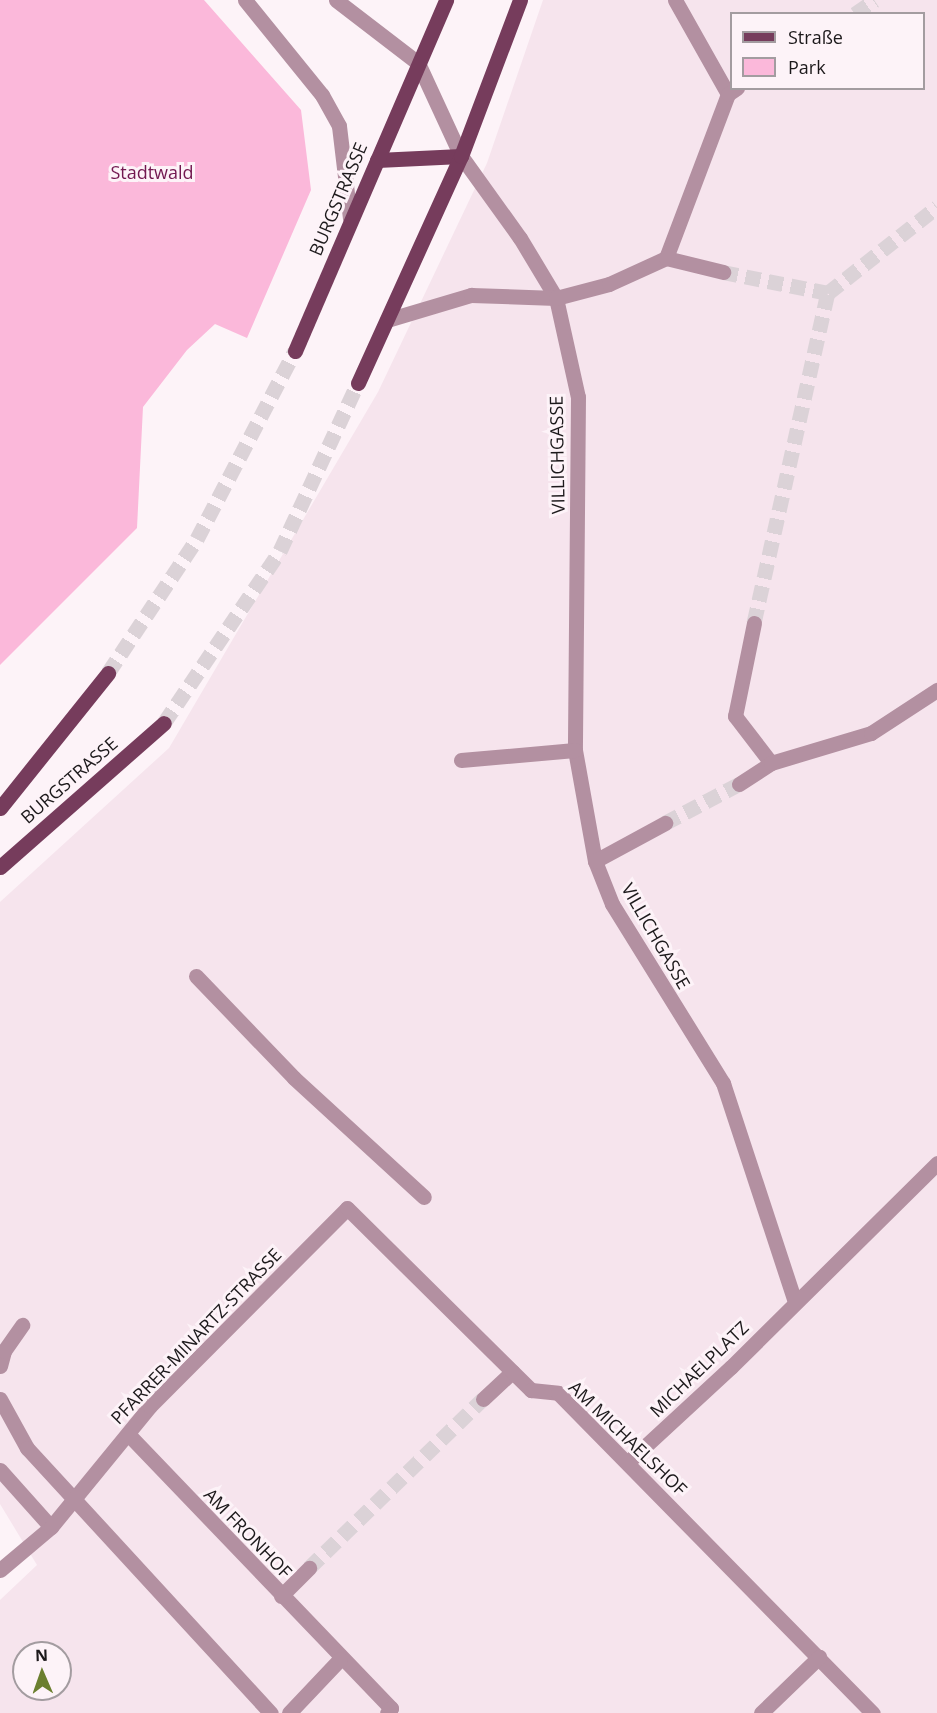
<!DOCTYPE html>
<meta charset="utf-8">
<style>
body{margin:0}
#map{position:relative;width:937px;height:1713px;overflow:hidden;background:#fdf3f8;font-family:"Open Sans",sans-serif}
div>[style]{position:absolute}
.built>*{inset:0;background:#f6e4ed}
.green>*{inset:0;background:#fbb8da}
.minor-tunnel>*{height:15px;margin-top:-7.5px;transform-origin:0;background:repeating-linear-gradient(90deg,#dbd2d7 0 15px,transparent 0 23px)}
.major-tunnel>*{height:15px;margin-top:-7.5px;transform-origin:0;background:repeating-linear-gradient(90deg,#dbd2d7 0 15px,transparent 0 23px)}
.minor>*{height:15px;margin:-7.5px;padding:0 7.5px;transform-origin:7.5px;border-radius:7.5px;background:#b390a1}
.major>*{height:15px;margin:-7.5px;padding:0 7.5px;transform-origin:7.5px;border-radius:7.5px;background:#763c5c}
span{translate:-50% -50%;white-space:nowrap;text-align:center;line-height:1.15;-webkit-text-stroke:6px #fdf3f8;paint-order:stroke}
.park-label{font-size:18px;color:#721850}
.street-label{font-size:18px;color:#1c191b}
.legend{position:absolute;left:730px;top:12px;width:195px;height:78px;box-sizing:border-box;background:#fdf3f8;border:2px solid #a39ca0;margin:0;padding:8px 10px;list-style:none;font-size:18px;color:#1c191b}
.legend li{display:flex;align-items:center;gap:12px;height:30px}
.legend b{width:30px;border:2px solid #a39ca0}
.north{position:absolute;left:12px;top:1641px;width:60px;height:60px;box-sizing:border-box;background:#fdf3f8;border:2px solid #a39ca0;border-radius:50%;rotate:358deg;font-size:16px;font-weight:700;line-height:24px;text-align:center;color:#1c191b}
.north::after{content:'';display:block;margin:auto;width:21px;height:27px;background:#6b7f2f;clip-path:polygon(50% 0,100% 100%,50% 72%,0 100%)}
</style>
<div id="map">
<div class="built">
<div style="clip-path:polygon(evenodd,543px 0,937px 0,937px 1713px,0 1713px,0 1600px,37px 1565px,0 1504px,0 902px,169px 748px,378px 392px,487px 163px,543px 0,732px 14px,924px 14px,924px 88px,732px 88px,732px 14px,543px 0,24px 1653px,60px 1653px,60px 1689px,24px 1689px,24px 1653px)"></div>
</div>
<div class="green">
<div style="clip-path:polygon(0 0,204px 0,301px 110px,311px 190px,247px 338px,215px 324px,187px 350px,143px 407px,137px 528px,0 665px)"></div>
</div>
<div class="minor-tunnel">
<div style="left:855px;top:14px;width:24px;rotate:-35deg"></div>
<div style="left:723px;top:272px;width:107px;rotate:11.3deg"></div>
<div style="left:754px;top:623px;width:338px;rotate:-77.4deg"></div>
<div style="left:828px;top:293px;width:139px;rotate:-38.3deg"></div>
<div style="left:665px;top:823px;width:84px;rotate:-27.8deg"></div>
<div style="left:309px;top:1568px;width:243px;rotate:-44.2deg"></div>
</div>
<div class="major-tunnel">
<div style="left:108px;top:673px;width:161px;rotate:-56.4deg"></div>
<div style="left:197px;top:539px;width:212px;rotate:-62.5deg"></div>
<div style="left:164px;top:723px;width:207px;rotate:-56deg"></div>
<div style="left:280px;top:551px;width:185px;rotate:-65.1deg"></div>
</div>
<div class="minor">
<div style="left:245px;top:0;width:122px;rotate:51deg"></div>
<div style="left:322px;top:95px;width:35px;rotate:61deg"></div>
<div style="left:339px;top:126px;width:93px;rotate:83.2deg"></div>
<div style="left:336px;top:0;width:103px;rotate:37.5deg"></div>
<div style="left:418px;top:63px;width:102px;rotate:65.2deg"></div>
<div style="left:461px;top:156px;width:101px;rotate:54.3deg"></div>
<div style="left:520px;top:238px;width:70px;rotate:59deg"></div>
<div style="left:556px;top:298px;width:101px;rotate:77.5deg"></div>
<div style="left:578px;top:397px;width:353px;rotate:90.5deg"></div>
<div style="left:575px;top:750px;width:113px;rotate:79.8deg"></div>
<div style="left:595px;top:861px;width:46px;rotate:68.4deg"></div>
<div style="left:612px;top:904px;width:211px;rotate:58.2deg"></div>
<div style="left:723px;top:1083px;width:231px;rotate:71.8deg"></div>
<div style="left:675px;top:0;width:108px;rotate:60.6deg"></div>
<div style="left:666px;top:258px;width:59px;rotate:13.8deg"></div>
<div style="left:387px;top:320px;width:88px;rotate:-16.6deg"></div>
<div style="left:471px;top:295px;width:85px;rotate:2deg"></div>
<div style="left:556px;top:298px;width:55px;rotate:-14.8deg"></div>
<div style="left:609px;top:284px;width:63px;rotate:-24.5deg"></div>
<div style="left:666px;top:258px;width:175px;rotate:-69.3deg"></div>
<div style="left:728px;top:94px;width:11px;rotate:-34deg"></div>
<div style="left:754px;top:623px;width:95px;rotate:101.5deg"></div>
<div style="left:735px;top:716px;width:59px;rotate:52.5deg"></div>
<div style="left:461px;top:760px;width:114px;rotate:-5deg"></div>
<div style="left:739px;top:784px;width:38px;rotate:-33deg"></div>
<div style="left:771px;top:763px;width:104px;rotate:-16.7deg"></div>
<div style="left:871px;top:733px;width:79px;rotate:-33.1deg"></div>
<div style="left:595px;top:861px;width:80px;rotate:-28.5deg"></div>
<div style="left:196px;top:976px;width:141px;rotate:46.1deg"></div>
<div style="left:294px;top:1078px;width:176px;rotate:42.5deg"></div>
<div style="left:0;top:1366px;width:16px;rotate:-75deg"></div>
<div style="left:4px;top:1351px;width:32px;rotate:-55deg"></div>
<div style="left:0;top:1399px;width:56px;rotate:61.1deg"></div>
<div style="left:27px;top:1448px;width:360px;rotate:47.4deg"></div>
<div style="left:483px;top:1399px;width:40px;rotate:-43deg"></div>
<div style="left:128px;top:1434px;width:380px;rotate:46.2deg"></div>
<div style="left:391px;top:1708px;width:6px;rotate:129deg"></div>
<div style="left:628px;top:1462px;width:140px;rotate:-42.7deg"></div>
<div style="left:731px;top:1367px;width:290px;rotate:-44.7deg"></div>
<div style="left:0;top:1470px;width:76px;rotate:48.2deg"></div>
<div style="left:0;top:1570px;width:67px;rotate:-40.1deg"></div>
<div style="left:51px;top:1527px;width:156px;rotate:-50.7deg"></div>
<div style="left:150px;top:1406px;width:279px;rotate:-45.1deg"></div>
<div style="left:347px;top:1208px;width:259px;rotate:44.7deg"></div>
<div style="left:531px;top:1390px;width:27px;rotate:6deg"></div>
<div style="left:558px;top:1393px;width:449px;rotate:45.5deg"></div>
<div style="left:281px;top:1596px;width:40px;rotate:-45deg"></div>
<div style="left:289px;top:1713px;width:74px;rotate:-46.6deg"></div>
<div style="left:761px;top:1713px;width:81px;rotate:-44deg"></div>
</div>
<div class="major">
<div style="left:377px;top:160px;width:84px;rotate:-2.7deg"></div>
<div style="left:295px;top:351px;width:382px;rotate:-66.7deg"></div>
<div style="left:358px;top:383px;width:249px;rotate:-65.6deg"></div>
<div style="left:461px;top:156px;width:167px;rotate:-69.3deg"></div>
<div style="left:0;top:808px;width:173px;rotate:-51.3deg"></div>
<div style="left:0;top:867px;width:218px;rotate:-41.3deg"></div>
</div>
<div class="park-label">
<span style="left:152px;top:172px">Stadtwald</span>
</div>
<div class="street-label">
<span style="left:338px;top:199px;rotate:-67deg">BURGSTRASSE</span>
<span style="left:557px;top:455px;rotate:-91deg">VILLICHGASSE</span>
<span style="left:69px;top:780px;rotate:-41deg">BURGSTRASSE</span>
<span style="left:656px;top:936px;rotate:60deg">VILLICHGASSE</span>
<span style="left:196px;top:1336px;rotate:-46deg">PFARRER-MINARTZ-STRASSE</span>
<span style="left:699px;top:1369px;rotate:-44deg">MICHAELPLATZ</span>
<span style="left:628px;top:1438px;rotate:44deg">AM MICHAELSHOF</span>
<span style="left:248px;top:1533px;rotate:46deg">AM FRONHOF</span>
</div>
<ul class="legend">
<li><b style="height:8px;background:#763c5c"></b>Straße</li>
<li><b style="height:16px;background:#fbb8da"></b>Park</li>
</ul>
<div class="north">N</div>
</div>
